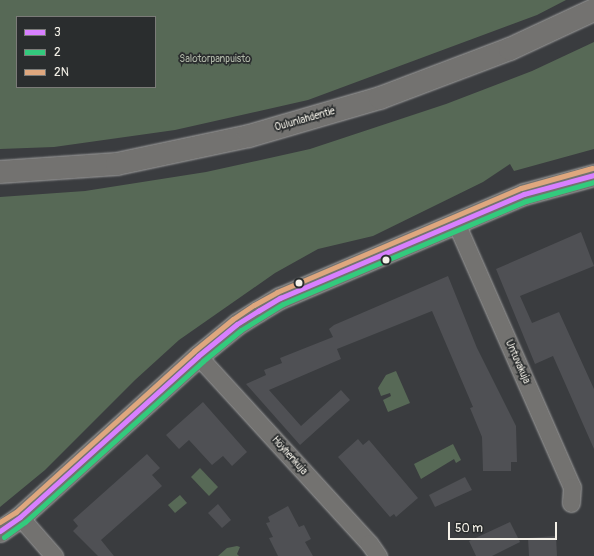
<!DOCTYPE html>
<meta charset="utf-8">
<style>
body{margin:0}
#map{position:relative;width:594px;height:556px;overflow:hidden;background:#3a3c3f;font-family:Pangolin,sans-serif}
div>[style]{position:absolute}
.green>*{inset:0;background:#576956}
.building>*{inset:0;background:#4f5054}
.roads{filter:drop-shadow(0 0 1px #9e9e9e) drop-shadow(0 0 1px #9e9e9e)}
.minor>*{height:17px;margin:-8.5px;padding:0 8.5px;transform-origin:8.5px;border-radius:8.5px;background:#737270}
.tertiary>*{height:21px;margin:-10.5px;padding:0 10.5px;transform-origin:10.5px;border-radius:10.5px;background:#737270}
.secondary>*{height:22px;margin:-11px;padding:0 11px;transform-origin:11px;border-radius:11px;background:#737270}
.bus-1>*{height:5px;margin:-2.5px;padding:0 2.5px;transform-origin:2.5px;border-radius:2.5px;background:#d880ff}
.bus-2>*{height:5px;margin:-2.5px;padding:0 2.5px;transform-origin:2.5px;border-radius:2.5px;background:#33ca7d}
.bus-3>*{height:5px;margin:-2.5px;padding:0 2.5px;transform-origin:2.5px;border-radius:2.5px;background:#dfa77e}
.dots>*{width:11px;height:11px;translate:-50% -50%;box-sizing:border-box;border:2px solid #2a2d2e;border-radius:50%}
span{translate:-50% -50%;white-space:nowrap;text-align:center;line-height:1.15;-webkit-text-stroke:3.5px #2a2d2e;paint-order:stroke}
.park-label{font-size:10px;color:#b0b7a8}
.street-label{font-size:10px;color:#f4f1e8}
.legend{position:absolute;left:16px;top:16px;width:140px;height:72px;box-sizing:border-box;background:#2a2d2e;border:1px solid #7b7b78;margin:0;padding:5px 7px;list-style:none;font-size:12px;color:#f4f1e8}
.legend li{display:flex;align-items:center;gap:8px;height:20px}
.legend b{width:20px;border:1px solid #7b7b78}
.scale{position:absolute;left:448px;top:522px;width:109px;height:18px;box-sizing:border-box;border:2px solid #f4f1e8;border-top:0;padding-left:5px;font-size:12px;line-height:14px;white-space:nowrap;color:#f4f1e8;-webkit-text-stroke:3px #2a2d2e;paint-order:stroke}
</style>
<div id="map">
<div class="green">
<div style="clip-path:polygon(evenodd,0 0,566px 0,537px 15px,308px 100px,175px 130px,54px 147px,0 149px,0 0,17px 17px,155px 17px,155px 87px,17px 87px,17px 17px)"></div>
<div style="clip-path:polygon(594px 42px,594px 149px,514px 171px,510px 164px,483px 182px,373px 236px,318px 249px,275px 273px,179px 340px,135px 380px,45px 470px,0 507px,0 197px,85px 191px,206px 172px,310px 149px,446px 104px,532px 71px)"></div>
<div style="clip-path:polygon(396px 371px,410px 403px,388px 412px,383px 400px,391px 396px,390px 393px,381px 396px,378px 388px,386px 375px)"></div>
<div style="clip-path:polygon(453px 444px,461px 460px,456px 463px,454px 459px,421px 479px,414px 464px)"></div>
<div style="clip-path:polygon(200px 468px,218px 487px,209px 496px,191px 477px)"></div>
<div style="clip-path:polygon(180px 495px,187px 503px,175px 513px,168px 505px)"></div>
<div style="clip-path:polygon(237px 546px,240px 547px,237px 554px,239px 556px,218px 556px,227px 548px)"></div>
</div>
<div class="building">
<div style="clip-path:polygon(581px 232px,594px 266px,520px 296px,532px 323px,559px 312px,594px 389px,594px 449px,553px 356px,535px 364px,496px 269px)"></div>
<div style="clip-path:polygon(448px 276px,477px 348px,516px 426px,517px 462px,511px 462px,511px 471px,483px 471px,482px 437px,470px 408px,473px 407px,432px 311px,337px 349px,341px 359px,269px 390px,301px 426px,341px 390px,350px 400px,300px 445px,246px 384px,266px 375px,264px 370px,282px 363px,280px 358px,333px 337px,329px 329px,334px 325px)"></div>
<div style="clip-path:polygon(203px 402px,247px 452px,232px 466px,223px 456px,212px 465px,189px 440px,179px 449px,166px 435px)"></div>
<div style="clip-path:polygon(358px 439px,363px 445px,369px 440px,418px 498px,396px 517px,394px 514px,390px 517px,338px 457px)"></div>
<div style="clip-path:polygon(147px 454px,160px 468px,152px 475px,162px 486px,101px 540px,114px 556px,98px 556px,73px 531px,78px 526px,73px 520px)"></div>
<div style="clip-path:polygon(465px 477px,472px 490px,435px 507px,429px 495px)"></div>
<div style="clip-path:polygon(218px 504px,231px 520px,222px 528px,208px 513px)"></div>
<div style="clip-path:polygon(288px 506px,299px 527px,304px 525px,311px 539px,305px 542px,313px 556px,278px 556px,269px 538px,273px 537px,266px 523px,270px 522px,268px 517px)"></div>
<div style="clip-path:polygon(510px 522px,520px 542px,492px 556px,476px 556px,469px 541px)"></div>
<div style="clip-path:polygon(556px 536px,557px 556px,529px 556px,528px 538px)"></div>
</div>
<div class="roads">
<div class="minor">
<div style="left:456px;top:223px;width:288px;rotate:66.3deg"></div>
<div style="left:572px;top:487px;width:16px;rotate:94deg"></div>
<div style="left:198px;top:356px;width:253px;rotate:47.6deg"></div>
<div style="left:369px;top:543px;width:16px;rotate:55deg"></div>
<div style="left:20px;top:517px;width:52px;rotate:48.9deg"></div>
</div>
<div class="tertiary">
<div style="left:0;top:531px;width:24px;rotate:-35deg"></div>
<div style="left:20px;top:517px;width:240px;rotate:-42.1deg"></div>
<div style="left:198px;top:356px;width:50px;rotate:-39.4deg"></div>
<div style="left:237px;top:324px;width:25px;rotate:-32deg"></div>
<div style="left:258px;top:311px;width:26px;rotate:-31deg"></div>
<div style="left:280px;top:298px;width:265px;rotate:-23.1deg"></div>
<div style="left:524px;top:194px;width:73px;rotate:-15.2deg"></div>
</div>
<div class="secondary">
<div style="left:0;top:172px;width:117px;rotate:-3.9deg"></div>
<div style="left:117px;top:164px;width:135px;rotate:-12deg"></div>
<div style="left:249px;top:136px;width:136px;rotate:-16.2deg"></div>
<div style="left:380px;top:98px;width:139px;rotate:-20.7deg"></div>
<div style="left:510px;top:49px;width:93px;rotate:-24.9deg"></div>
</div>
</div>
<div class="bus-1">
<div style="left:0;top:531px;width:24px;rotate:-35deg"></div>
<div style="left:20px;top:517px;width:240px;rotate:-42.1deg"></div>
<div style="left:198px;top:356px;width:50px;rotate:-39.4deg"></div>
<div style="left:237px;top:324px;width:25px;rotate:-32deg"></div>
<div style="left:258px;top:311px;width:26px;rotate:-31deg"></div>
<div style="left:280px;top:298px;width:265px;rotate:-23.1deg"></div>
<div style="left:524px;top:194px;width:73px;rotate:-15.2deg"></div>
</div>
<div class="bus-2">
<div style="left:4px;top:537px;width:26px;rotate:-36deg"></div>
<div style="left:25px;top:522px;width:240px;rotate:-42.1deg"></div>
<div style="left:203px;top:361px;width:49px;rotate:-39.2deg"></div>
<div style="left:241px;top:330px;width:49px;rotate:-31.8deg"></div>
<div style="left:283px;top:304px;width:264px;rotate:-23deg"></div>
<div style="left:526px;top:201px;width:71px;rotate:-15.6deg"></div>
</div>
<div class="bus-3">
<div style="left:0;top:522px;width:19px;rotate:-32deg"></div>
<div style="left:16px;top:512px;width:240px;rotate:-42.1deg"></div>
<div style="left:194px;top:351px;width:50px;rotate:-39.4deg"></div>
<div style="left:233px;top:319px;width:25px;rotate:-34deg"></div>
<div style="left:254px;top:305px;width:26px;rotate:-29deg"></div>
<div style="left:277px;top:292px;width:265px;rotate:-23.1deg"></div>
<div style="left:521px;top:188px;width:74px;rotate:-15.7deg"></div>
</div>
<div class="dots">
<div style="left:386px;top:260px;background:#f4f1e8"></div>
<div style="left:299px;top:283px;background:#f4f1e8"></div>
</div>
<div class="park-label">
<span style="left:215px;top:60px">Salotorpanpuisto</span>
</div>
<div class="street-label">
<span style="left:305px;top:120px;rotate:-16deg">Oulunlahdentie</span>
<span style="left:517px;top:362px;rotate:66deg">Untuvakuja</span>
<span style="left:289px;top:456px;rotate:48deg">Höyhenkuja</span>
</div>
<ul class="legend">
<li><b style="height:5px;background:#d880ff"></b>3</li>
<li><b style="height:5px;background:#33ca7d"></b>2</li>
<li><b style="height:5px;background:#dfa77e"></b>2N</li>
</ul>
<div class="scale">50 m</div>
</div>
